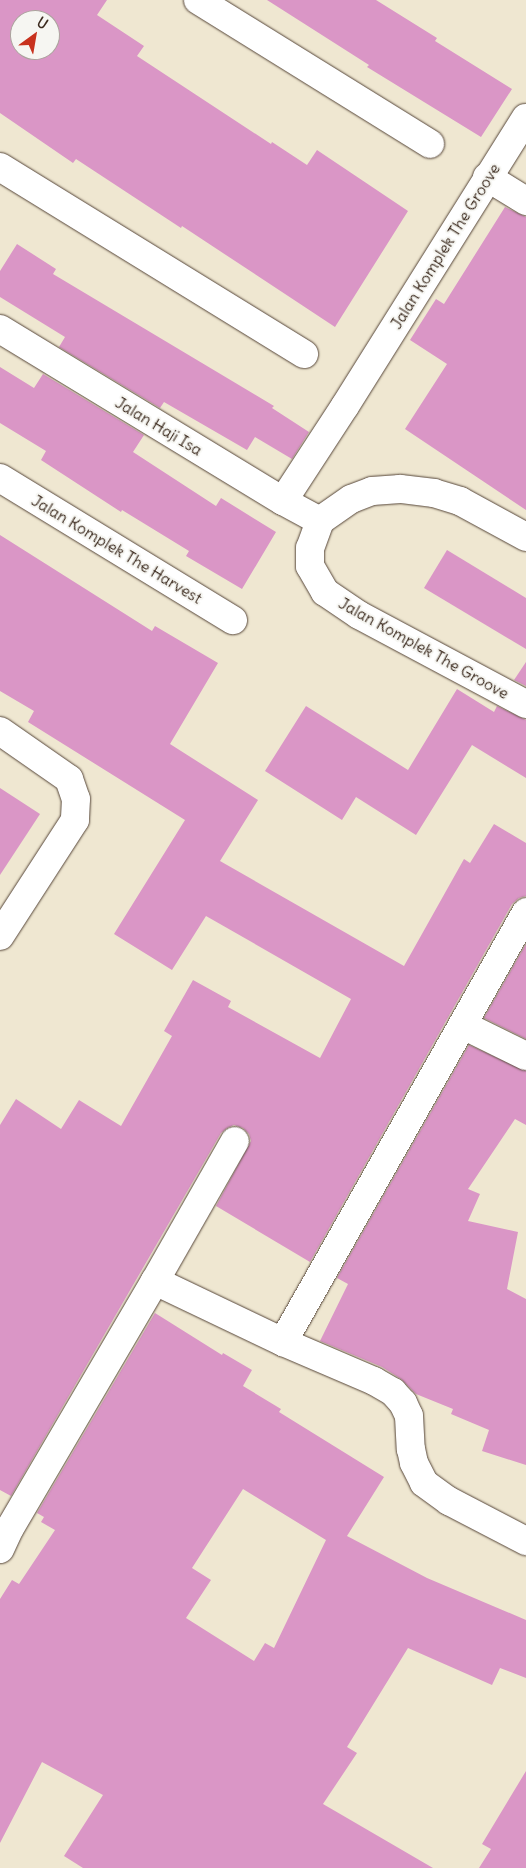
<!DOCTYPE html>
<style>
body{margin:0}
#map{position:relative;width:526px;height:1868px;overflow:hidden;background:#efe7d1;font-family:Delius,sans-serif}
div>[style]{position:absolute}
.building>*{inset:0;background:#da96c6}
.roads{filter:drop-shadow(0 0 1px #564639) drop-shadow(0 0 1px #564639)}
.minor>*{height:28px;margin:-14px;padding:0 14px;transform-origin:14px;border-radius:14px;background:#fff}
span{translate:-50% -50%;white-space:nowrap;text-align:center;line-height:1.15;-webkit-text-stroke:4px #f6f6f2;paint-order:stroke}
.street-label{font-size:16px;color:#3b2a1e}
.north{position:absolute;left:10px;top:10px;width:50px;height:50px;box-sizing:border-box;background:#f6f6f2;border:1px solid #aba49d;border-radius:50%;rotate:32deg;font-size:14px;font-weight:700;line-height:20px;text-align:center;color:#3b2a1e}
.north::after{content:'';display:block;margin:auto;width:18px;height:22px;background:#c8321e;clip-path:polygon(50% 0,100% 100%,50% 72%,0 100%)}
</style>
<div id="map">
<div class="building">
<div style="clip-path:polygon(evenodd,0 0,107px 0,97px 15px,144px 46px,137px 56px,271px 144px,272px 142px,307px 165px,317px 150px,408px 211px,335px 327px,182px 226px,181px 228px,76px 159px,73px 163px,0 113px,0 0,20px 20px,50px 20px,50px 50px,20px 50px,20px 20px)"></div>
<div style="clip-path:polygon(267px 0,376px 0,437px 38px,435px 41px,512px 89px,481px 137px,367px 67px,369px 65px)"></div>
<div style="clip-path:polygon(505px 207px,526px 217px,526px 510px,405px 429px,447px 364px,410px 340px,436px 299px,444px 304px)"></div>
<div style="clip-path:polygon(17px 244px,56px 269px,53px 274px,274px 406px,272px 408px,309px 432px,292px 459px,255px 437px,247px 450px,164px 402px,160px 408px,59px 347px,65px 337px,0 297px,0 271px)"></div>
<div style="clip-path:polygon(0 367px,34px 388px,43px 374px,144px 435px,133px 452px,216px 506px,221px 498px,276px 532px,242px 589px,186px 556px,189px 551px,122px 510px,121px 512px,41px 460px,46px 451px,0 423px)"></div>
<div style="clip-path:polygon(0 535px,152px 631px,155px 626px,218px 663px,170px 744px,258px 800px,220px 861px,404px 966px,464px 859px,470px 863px,494px 824px,526px 843px,526px 896px,519px 898px,512px 904px,310px 1262px,216px 1206px,251px 1141px,249px 1134px,243px 1128px,234px 1125px,227px 1128px,221px 1133px,11px 1496px,0 1490px,0 1125px,16px 1099px,61px 1129px,79px 1100px,121px 1126px,172px 1036px,164px 1031px,193px 980px,231px 1001px,228px 1007px,320px 1058px,351px 999px,206px 916px,172px 970px,114px 934px,185px 820px,28px 722px,34px 711px,0 691px)"></div>
<div style="clip-path:polygon(447px 550px,526px 598px,526px 649px,424px 588px)"></div>
<div style="clip-path:polygon(526px 662px,526px 686px,514px 680px)"></div>
<div style="clip-path:polygon(457px 689px,494px 712px,497px 706px,526px 720px,526px 778px,472px 745px,416px 835px,356px 797px,342px 820px,265px 771px,306px 706px,408px 770px)"></div>
<div style="clip-path:polygon(0 788px,40px 814px,0 875px)"></div>
<div style="clip-path:polygon(526px 944px,526px 1039px,484px 1018px)"></div>
<div style="clip-path:polygon(469px 1045px,526px 1071px,526px 1125px,515px 1119px,468px 1189px,480px 1194px,468px 1221px,518px 1232px,507px 1289px,526px 1299px,526px 1465px,482px 1451px,489px 1430px,451px 1414px,453px 1409px,416px 1394px,401px 1379px,382px 1367px,320px 1341px,348px 1284px,337px 1278px)"></div>
<div style="clip-path:polygon(evenodd,155px 1313px,222px 1355px,223px 1353px,252px 1370px,243px 1386px,281px 1409px,279px 1412px,384px 1477px,347px 1536px,427px 1578px,526px 1620px,526px 1678px,500px 1668px,492px 1685px,408px 1648px,347px 1747px,357px 1753px,323px 1804px,433px 1868px,83px 1868px,64px 1856px,103px 1795px,42px 1762px,0 1843px,0 1599px,12px 1580px,19px 1584px,55px 1530px,41px 1522px,44px 1517px,37px 1513px,155px 1313px,243px 1489px,326px 1540px,274px 1648px,265px 1643px,254px 1661px,186px 1618px,211px 1580px,192px 1568px,243px 1489px)"></div>
<div style="clip-path:polygon(526px 1771px,526px 1868px,479px 1868px,491px 1849px,482px 1844px)"></div>
</div>
<div class="roads">
<div class="minor">
<div style="left:198px;top:0;width:273px;rotate:31.8deg"></div>
<div style="left:0;top:167px;width:357px;rotate:31.6deg"></div>
<div style="left:487px;top:177px;width:46px;rotate:31.6deg"></div>
<div style="left:0;top:329px;width:331px;rotate:31.3deg"></div>
<div style="left:283px;top:501px;width:42px;rotate:28.4deg"></div>
<div style="left:0;top:478px;width:273px;rotate:31.4deg"></div>
<div style="left:283px;top:501px;width:113px;rotate:-56.9deg"></div>
<div style="left:345px;top:406px;width:340px;rotate:-57.9deg"></div>
<div style="left:526px;top:537px;width:75px;rotate:-151.4deg"></div>
<div style="left:460px;top:501px;width:27px;rotate:-163deg"></div>
<div style="left:434px;top:493px;width:34px;rotate:-173deg"></div>
<div style="left:400px;top:489px;width:28px;rotate:176deg"></div>
<div style="left:372px;top:491px;width:22px;rotate:159deg"></div>
<div style="left:351px;top:499px;width:38px;rotate:145deg"></div>
<div style="left:320px;top:521px;width:29px;rotate:110deg"></div>
<div style="left:310px;top:548px;width:18px;rotate:90deg"></div>
<div style="left:310px;top:566px;width:30px;rotate:60deg"></div>
<div style="left:325px;top:592px;width:41px;rotate:34.1deg"></div>
<div style="left:359px;top:615px;width:189px;rotate:28.1deg"></div>
<div style="left:0;top:731px;width:84px;rotate:34.8deg"></div>
<div style="left:69px;top:779px;width:21px;rotate:71deg"></div>
<div style="left:76px;top:799px;width:21px;rotate:93deg"></div>
<div style="left:75px;top:820px;width:138px;rotate:122.9deg"></div>
<div style="left:463px;top:1025px;width:70px;rotate:26.2deg"></div>
<div style="left:155px;top:1281px;width:161px;rotate:-60.3deg"></div>
<div style="left:283px;top:1342px;width:99px;rotate:23.2deg"></div>
<div style="left:374px;top:1381px;width:22px;rotate:30deg"></div>
<div style="left:393px;top:1392px;width:15px;rotate:48deg"></div>
<div style="left:403px;top:1403px;width:14px;rotate:65deg"></div>
<div style="left:409px;top:1416px;width:33px;rotate:87deg"></div>
<div style="left:411px;top:1449px;width:14px;rotate:78deg"></div>
<div style="left:414px;top:1463px;width:22px;rotate:63deg"></div>
<div style="left:424px;top:1483px;width:31px;rotate:36deg"></div>
<div style="left:449px;top:1501px;width:87px;rotate:27.5deg"></div>
<div style="left:0;top:1549px;width:23px;rotate:-65deg"></div>
<div style="left:10px;top:1528px;width:286px;rotate:-59.6deg"></div>
<div style="left:155px;top:1281px;width:142px;rotate:25.5deg"></div>
<div style="left:283px;top:1342px;width:494px;rotate:-60.5deg"></div>
</div>
</div>
<div class="street-label">
<span style="left:445px;top:246px;rotate:-58deg">Jalan Komplek The Groove</span>
<span style="left:159px;top:426px;rotate:31deg">Jalan Haji Isa</span>
<span style="left:117px;top:549px;rotate:31deg">Jalan Komplek The Harvest</span>
<span style="left:424px;top:648px;rotate:29deg">Jalan Komplek The Groove</span>
</div>
<div class="north">U</div>
</div>
